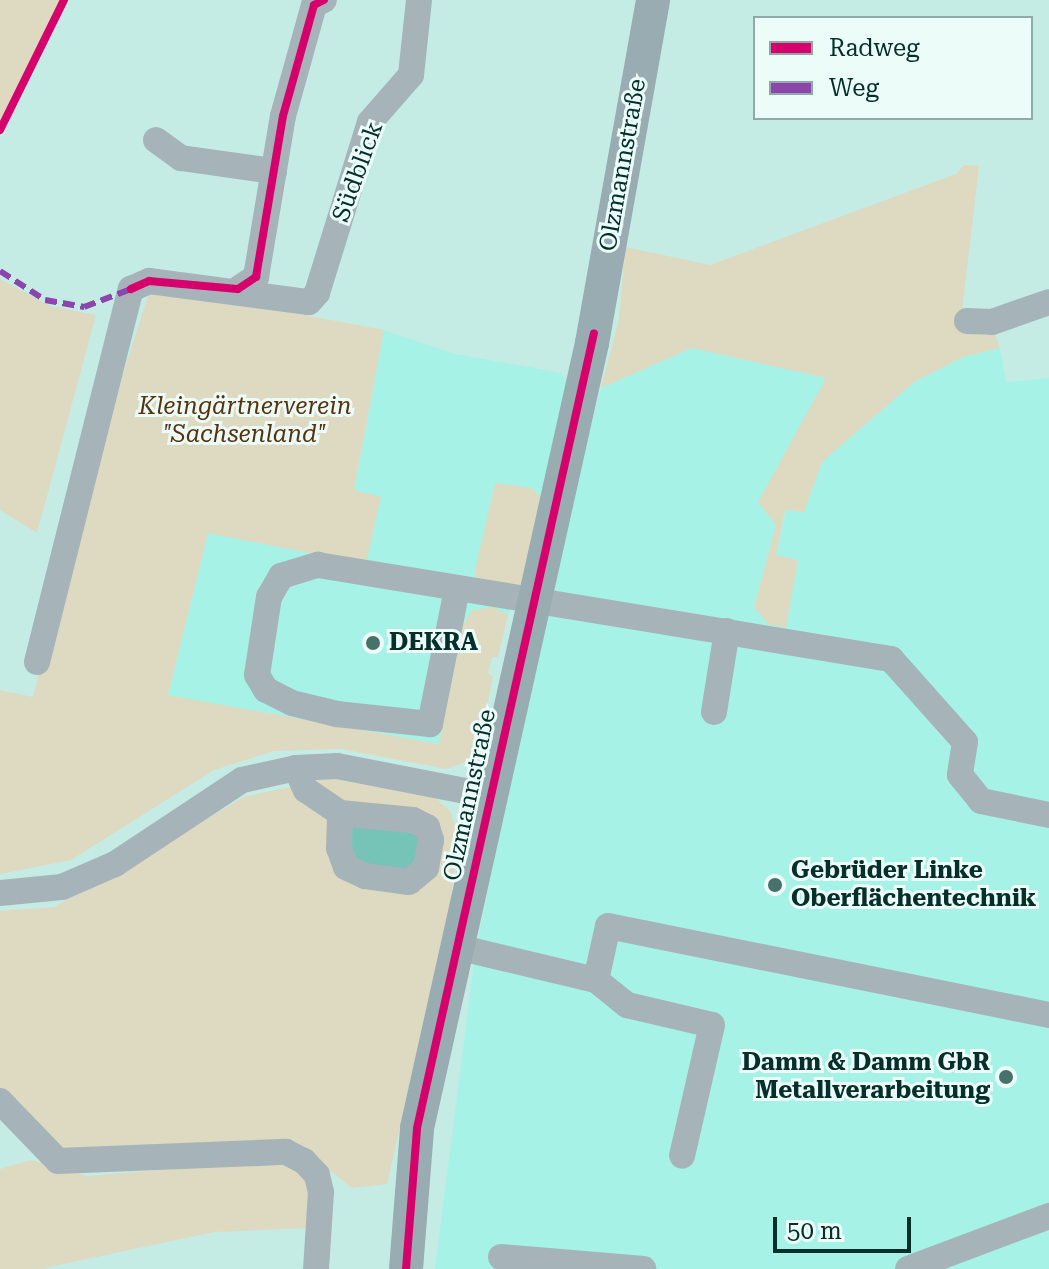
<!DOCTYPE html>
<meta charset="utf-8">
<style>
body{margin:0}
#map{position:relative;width:1049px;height:1269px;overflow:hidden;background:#c4ece4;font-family:"Roboto Serif",serif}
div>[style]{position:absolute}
.built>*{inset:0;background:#a6f2e6}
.green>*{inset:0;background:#ded9c1}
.water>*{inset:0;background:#76c4b8}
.minor>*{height:26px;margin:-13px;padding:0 13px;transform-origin:13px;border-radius:13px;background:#a6b4ba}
.major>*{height:34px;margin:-17px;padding:0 17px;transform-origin:17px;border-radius:17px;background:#98acb1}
.quiet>*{height:6px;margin-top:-3px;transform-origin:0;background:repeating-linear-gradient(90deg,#8e44ad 0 12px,transparent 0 18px)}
.cycleway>*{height:8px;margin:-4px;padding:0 4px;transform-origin:4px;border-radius:4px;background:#d6006c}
.dots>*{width:22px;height:22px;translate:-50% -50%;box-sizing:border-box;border:4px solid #ecfdf9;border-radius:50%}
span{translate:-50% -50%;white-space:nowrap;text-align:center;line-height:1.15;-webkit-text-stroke:6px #ecfdf9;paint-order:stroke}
.street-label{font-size:24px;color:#042f2a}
.park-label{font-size:24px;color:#58330d;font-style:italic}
.poi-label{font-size:24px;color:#042f2a;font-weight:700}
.left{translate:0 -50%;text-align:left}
.right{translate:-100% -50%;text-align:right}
.legend{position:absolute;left:753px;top:16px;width:280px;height:104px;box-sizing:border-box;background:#ecfdf9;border:2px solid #8faba6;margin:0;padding:10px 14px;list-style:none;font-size:24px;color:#042f2a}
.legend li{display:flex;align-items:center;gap:16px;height:40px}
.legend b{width:40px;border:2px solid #8faba6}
.scale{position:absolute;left:773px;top:1217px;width:138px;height:36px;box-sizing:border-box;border:4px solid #042f2a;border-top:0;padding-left:10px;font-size:24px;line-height:28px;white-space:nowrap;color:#042f2a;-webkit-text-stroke:6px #ecfdf9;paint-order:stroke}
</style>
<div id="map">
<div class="built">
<div style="clip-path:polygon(384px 330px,456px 354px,562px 373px,568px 386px,521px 588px,508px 615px,463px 625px,439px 744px,168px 696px,208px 532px,315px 554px,354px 491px)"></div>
<div style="clip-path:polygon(692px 348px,827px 378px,759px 502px,776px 525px,754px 607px,785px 628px,798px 561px,776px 556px,786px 509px,804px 512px,822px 462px,914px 382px,963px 357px,1000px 348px,1006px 382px,1049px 378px,1049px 1269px,435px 1269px,475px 954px,535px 655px,585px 445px,601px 388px)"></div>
</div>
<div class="green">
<div style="clip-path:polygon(0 0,60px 0,0 127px)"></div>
<div style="clip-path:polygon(964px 165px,979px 166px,960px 328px,994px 330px,1000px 348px,963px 357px,914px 382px,822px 462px,804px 512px,785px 510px,776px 555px,798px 560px,786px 628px,768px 624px,754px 607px,776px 525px,758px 502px,826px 378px,692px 348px,601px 388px,619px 319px,625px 247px,710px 265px,956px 174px)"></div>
<div style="clip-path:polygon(0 279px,50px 306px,96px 315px,37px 533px,0 510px)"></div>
<div style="clip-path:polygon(151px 286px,384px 330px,354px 490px,381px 497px,366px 564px,208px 533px,168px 695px,439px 744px,463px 625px,472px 610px,493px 607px,508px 615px,498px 657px,492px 657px,488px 673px,493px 677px,476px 758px,447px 769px,341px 749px,274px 751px,214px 770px,71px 860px,0 874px,0 690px,33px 697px,81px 507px)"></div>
<div style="clip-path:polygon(495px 483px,532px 488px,542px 498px,521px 588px,481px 582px,474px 574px)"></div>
<div style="clip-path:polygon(330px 778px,436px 798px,450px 811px,458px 834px,450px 907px,387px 1184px,352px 1188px,292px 1140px,78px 1154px,50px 1142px,17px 1099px,0 1106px,0 911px,54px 907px,244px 797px)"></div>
<div style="clip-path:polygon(31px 1160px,87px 1176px,281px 1160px,300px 1170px,308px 1186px,308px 1228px,214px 1232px,40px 1269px,0 1269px,0 1169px)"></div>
</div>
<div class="water">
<div style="clip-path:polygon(367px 818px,425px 838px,409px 875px,349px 860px,351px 828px)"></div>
</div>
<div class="minor">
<div style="left:156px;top:140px;width:31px;rotate:36deg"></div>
<div style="left:181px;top:158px;width:94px;rotate:8deg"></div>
<div style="left:238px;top:289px;width:22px;rotate:-34deg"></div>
<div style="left:256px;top:277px;width:163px;rotate:-80.5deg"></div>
<div style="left:283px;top:116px;width:115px;rotate:-74.4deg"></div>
<div style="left:314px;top:5px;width:11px;rotate:-27deg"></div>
<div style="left:967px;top:321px;width:25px;rotate:2deg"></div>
<div style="left:992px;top:322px;width:60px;rotate:-19.3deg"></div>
<div style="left:457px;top:589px;width:138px;rotate:101.3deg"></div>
<div style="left:430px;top:724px;width:94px;rotate:-173.9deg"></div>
<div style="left:337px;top:714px;width:46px;rotate:-166.3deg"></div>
<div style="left:292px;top:703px;width:29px;rotate:-153deg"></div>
<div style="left:266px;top:690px;width:17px;rotate:-121deg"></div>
<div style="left:257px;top:675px;width:79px;rotate:-81.3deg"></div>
<div style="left:269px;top:597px;width:24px;rotate:-60deg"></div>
<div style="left:281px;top:576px;width:39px;rotate:-17deg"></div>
<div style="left:318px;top:565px;width:581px;rotate:9.32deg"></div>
<div style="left:891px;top:659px;width:111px;rotate:48.3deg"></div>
<div style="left:965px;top:742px;width:33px;rotate:99deg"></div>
<div style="left:960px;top:775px;width:33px;rotate:51deg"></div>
<div style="left:981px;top:801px;width:69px;rotate:11.6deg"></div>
<div style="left:37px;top:662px;width:385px;rotate:-75.9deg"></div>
<div style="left:131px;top:289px;width:20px;rotate:-24deg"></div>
<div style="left:149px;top:281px;width:161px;rotate:7.5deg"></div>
<div style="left:309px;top:302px;width:12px;rotate:-48deg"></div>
<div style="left:317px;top:293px;width:179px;rotate:-72.8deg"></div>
<div style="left:370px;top:122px;width:62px;rotate:-48.9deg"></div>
<div style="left:411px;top:75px;width:75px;rotate:-83.9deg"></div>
<div style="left:714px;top:712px;width:82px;rotate:-80.9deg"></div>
<div style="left:296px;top:768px;width:24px;rotate:66deg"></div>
<div style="left:306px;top:790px;width:41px;rotate:34.1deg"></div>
<div style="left:340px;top:813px;width:73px;rotate:5.5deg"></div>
<div style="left:413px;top:820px;width:16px;rotate:27deg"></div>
<div style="left:427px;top:827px;width:14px;rotate:73deg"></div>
<div style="left:431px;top:840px;width:28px;rotate:100deg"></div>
<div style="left:426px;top:868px;width:22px;rotate:141deg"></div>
<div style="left:409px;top:882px;width:44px;rotate:-172.2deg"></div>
<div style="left:365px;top:876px;width:21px;rotate:-155deg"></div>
<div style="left:346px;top:867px;width:20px;rotate:-110deg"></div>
<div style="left:339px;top:848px;width:35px;rotate:-88deg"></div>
<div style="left:0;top:893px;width:62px;rotate:-5.5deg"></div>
<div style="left:62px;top:887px;width:58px;rotate:-23.5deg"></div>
<div style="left:115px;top:864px;width:152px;rotate:-33.5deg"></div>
<div style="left:242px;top:780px;width:55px;rotate:-12.5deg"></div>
<div style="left:296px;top:768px;width:41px;rotate:-2.8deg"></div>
<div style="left:337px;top:766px;width:158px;rotate:11deg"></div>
<div style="left:457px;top:947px;width:143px;rotate:13.4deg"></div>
<div style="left:596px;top:980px;width:40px;rotate:39deg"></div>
<div style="left:627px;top:1005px;width:87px;rotate:13.2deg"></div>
<div style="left:712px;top:1025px;width:134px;rotate:102.9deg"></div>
<div style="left:596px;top:980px;width:55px;rotate:-77.5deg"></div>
<div style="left:608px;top:926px;width:450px;rotate:11.4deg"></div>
<div style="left:0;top:1101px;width:83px;rotate:46deg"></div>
<div style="left:58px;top:1161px;width:228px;rotate:-2.3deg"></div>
<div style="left:286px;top:1152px;width:20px;rotate:27deg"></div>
<div style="left:304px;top:1161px;width:19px;rotate:47deg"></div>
<div style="left:317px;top:1175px;width:17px;rotate:77deg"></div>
<div style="left:321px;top:1192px;width:77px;rotate:93.7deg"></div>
<div style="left:501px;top:1257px;width:143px;rotate:4.8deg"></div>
<div style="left:908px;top:1269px;width:151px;rotate:-20.6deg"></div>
</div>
<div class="major">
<div style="left:406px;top:1269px;width:141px;rotate:-85.5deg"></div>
<div style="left:417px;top:1128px;width:804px;rotate:-77.43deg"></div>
<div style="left:592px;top:343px;width:348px;rotate:-79.9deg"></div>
</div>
<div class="quiet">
<div style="left:0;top:271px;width:54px;rotate:32.8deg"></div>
<div style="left:45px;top:300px;width:40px;rotate:10deg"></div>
<div style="left:84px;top:307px;width:50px;rotate:-21deg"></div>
</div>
<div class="cycleway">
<div style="left:0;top:130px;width:145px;rotate:-63.8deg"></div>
<div style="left:131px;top:289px;width:20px;rotate:-24deg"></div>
<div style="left:149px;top:281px;width:89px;rotate:5.1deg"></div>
<div style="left:238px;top:289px;width:22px;rotate:-34deg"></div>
<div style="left:256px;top:277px;width:163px;rotate:-80.5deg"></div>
<div style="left:283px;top:116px;width:115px;rotate:-74.4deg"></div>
<div style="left:314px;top:5px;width:11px;rotate:-27deg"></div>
<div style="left:406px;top:1269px;width:141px;rotate:-85.5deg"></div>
<div style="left:417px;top:1128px;width:814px;rotate:-77.45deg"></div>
</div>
<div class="dots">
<div style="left:373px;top:643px;background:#47716b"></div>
<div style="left:775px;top:885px;background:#47716b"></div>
<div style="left:1006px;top:1077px;background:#47716b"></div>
</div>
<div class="street-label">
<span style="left:623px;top:165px;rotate:-80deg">Olzmannstraße</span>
<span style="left:358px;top:172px;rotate:-70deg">Südblick</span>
<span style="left:470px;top:795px;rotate:-78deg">Olzmannstraße</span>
</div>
<div class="park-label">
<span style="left:245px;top:421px">Kleingärtnerverein<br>"Sachsenland"</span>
</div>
<div class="poi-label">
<span class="left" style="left:389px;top:643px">DEKRA</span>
<span class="left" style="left:791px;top:885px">Gebrüder Linke<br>Oberflächentechnik</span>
<span class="right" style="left:990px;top:1077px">Damm &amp; Damm GbR<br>Metallverarbeitung</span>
</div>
<ul class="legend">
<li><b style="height:10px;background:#d6006c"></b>Radweg</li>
<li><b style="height:10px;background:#8e44ad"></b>Weg</li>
</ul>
<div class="scale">50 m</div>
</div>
